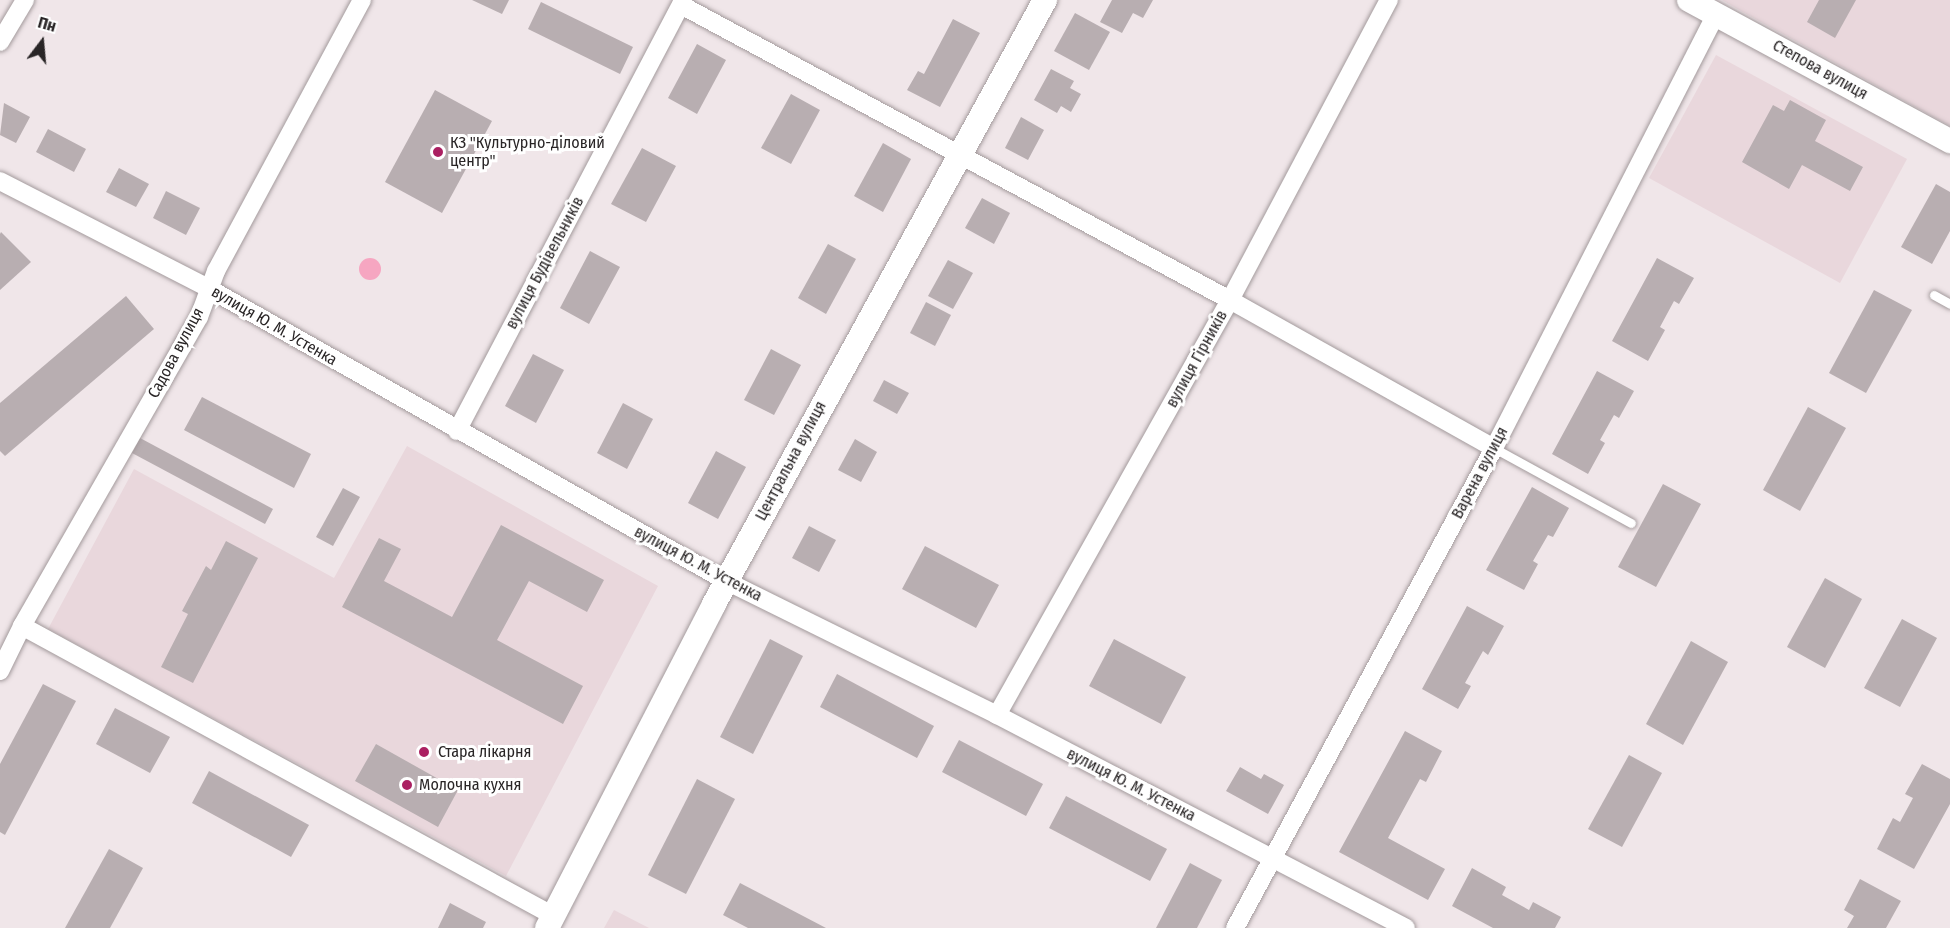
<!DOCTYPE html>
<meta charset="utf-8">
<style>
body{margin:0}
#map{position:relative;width:1950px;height:928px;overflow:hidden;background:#f0e6e9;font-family:"Fira Sans Condensed",sans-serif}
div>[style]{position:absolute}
.built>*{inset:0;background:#e9d7dc}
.green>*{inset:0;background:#f6a6c1}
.round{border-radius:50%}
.building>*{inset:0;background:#b8aeb1}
.roads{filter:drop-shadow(0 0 2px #a39a9c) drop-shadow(0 0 2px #a39a9c)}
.service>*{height:9px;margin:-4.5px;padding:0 4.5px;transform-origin:4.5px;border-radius:4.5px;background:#fff}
.minor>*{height:18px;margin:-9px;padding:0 9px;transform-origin:9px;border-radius:9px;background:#fff}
.secondary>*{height:24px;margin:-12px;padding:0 12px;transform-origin:12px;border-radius:12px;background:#fff}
.dots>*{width:16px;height:16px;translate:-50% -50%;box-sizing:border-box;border:3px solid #fff;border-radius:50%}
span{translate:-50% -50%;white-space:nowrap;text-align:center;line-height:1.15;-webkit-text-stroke:6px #fff;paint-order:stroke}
.street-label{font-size:16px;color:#292526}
.poi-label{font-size:16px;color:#292526}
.left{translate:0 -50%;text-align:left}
.north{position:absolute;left:12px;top:12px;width:60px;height:60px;-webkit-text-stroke:4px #fff;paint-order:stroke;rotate:16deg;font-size:16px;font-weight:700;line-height:24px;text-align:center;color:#292526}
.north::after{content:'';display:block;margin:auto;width:21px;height:27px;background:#292526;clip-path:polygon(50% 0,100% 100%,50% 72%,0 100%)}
</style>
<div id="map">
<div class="built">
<div style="clip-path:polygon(1722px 0,1950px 0,1950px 126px,1741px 11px)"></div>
<div style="clip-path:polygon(1716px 55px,1907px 159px,1840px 283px,1649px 178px)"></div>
<div style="clip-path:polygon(407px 446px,658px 586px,506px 876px,48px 629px,134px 469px,334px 578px)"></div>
<div style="clip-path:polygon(614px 910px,649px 928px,604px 928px)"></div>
</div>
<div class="green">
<div class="round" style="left:359px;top:258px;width:22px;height:22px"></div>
</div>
<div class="building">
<div style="clip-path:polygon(472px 0,509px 0,502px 14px)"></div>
<div style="clip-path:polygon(1112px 0,1153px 0,1143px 18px,1133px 13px,1122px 33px,1100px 22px)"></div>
<div style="clip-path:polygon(1819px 0,1856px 0,1835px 38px,1807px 22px)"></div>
<div style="clip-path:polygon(541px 2px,633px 47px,620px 74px,528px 29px)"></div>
<div style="clip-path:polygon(1075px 13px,1110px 32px,1089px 70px,1054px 51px)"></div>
<div style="clip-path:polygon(953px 19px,980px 33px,940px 107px,907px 90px,918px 71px,924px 74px)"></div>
<div style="clip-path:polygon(697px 44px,726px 60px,697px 114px,668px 98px)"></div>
<div style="clip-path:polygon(1051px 69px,1074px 81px,1070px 88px,1081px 94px,1071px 112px,1061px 106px,1057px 113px,1034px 100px)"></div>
<div style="clip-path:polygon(435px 90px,492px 121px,442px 213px,385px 182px)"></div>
<div style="clip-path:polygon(791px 94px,820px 110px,791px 164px,761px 148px)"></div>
<div style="clip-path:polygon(1790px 100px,1826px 120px,1815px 141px,1863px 167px,1850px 191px,1802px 165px,1789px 189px,1742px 162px,1773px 105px,1784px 111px)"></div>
<div style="clip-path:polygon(4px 103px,30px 117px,16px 143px,0 135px)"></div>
<div style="clip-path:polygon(1021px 117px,1044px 130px,1028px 160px,1005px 148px)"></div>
<div style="clip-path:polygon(48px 129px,86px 149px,74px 172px,36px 152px)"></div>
<div style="clip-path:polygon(883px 143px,911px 159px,883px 212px,854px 196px)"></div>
<div style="clip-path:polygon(642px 148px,676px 166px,646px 222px,611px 204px)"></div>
<div style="clip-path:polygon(119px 168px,149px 184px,136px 207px,106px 192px)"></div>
<div style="clip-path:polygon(1936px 184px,1950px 192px,1950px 231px,1932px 264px,1901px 247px)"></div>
<div style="clip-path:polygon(166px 191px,200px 208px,186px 235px,153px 218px)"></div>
<div style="clip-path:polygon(982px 198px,1010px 213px,994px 244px,965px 228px)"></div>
<div style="clip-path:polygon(1px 232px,31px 262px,0 290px,0 234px)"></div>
<div style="clip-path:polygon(828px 244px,856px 259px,826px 314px,798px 298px)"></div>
<div style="clip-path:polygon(590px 251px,620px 267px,589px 324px,560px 308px)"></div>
<div style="clip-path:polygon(1657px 258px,1694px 278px,1679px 304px,1674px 301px,1660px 327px,1665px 330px,1648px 361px,1612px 341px)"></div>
<div style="clip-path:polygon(948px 260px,973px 273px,953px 309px,928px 296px)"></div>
<div style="clip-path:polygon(1874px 290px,1912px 310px,1866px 393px,1829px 373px)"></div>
<div style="clip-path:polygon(126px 296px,154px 329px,5px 456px,0 451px,0 403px)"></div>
<div style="clip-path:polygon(926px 302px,951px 315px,935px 346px,910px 333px)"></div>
<div style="clip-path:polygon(771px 349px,801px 365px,774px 415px,744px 400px)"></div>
<div style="clip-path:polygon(533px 354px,564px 370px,536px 423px,505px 406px)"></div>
<div style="clip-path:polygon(1597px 371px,1634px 391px,1619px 418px,1614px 415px,1600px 440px,1605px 443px,1588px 474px,1552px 454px)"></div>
<div style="clip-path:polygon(884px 380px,909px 393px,897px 414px,873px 401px)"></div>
<div style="clip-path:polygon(202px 397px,311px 454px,294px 488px,184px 430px)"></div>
<div style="clip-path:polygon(623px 403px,653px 419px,627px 469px,597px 453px)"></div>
<div style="clip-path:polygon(1808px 407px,1846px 428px,1800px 511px,1763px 490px)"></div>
<div style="clip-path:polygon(140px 438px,273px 509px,265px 524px,132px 453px)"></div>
<div style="clip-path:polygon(855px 439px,877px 452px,861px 482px,838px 470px)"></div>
<div style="clip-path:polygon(716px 451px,746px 467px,718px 519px,688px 503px)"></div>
<div style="clip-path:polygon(1663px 484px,1701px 504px,1656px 587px,1618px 567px)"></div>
<div style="clip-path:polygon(1532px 487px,1569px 508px,1553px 537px,1548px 535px,1533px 561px,1538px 564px,1524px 590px,1486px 570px)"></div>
<div style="clip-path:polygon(343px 488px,360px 497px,333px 546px,316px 537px)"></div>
<div style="clip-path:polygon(501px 525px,604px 580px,587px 612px,529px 581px,497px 640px,583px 686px,563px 724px,342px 607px,379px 538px,401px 549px,384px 581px,452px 617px)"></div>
<div style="clip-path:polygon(809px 526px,836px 540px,819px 572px,792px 558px)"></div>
<div style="clip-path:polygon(226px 541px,258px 558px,193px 683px,161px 667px,188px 614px,182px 611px,206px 566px,211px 570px)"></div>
<div style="clip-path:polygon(925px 546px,999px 585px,976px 628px,902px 589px)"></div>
<div style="clip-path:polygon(1825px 578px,1862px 599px,1825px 668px,1787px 647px)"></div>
<div style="clip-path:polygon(1467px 606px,1504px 626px,1488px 655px,1483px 651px,1465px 683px,1471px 686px,1458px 709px,1422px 689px)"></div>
<div style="clip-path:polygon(1902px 619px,1937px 638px,1900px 707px,1864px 688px)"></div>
<div style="clip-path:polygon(770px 639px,803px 656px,753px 754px,720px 737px)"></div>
<div style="clip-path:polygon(1114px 639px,1186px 677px,1161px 724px,1089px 686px)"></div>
<div style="clip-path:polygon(1691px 641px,1728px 662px,1683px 745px,1646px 724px)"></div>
<div style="clip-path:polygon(837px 674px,934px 726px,917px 758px,820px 707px)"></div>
<div style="clip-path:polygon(43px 684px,76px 701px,5px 835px,0 832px,0 764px)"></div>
<div style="clip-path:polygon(115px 708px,170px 737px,150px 773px,96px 744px)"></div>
<div style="clip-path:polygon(1405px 731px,1442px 751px,1426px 782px,1420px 779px,1388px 838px,1445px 869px,1428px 900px,1339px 852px)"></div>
<div style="clip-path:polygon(959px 740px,1043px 784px,1026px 816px,942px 772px)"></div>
<div style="clip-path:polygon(376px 744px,458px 790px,438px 827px,355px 781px)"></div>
<div style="clip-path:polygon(1629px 755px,1662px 773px,1622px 847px,1588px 829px)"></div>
<div style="clip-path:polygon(1922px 764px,1950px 779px,1950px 804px,1914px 869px,1877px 849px,1893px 818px,1900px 822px,1913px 798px,1905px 794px)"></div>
<div style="clip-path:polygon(1240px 767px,1261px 779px,1264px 774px,1284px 785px,1268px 814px,1226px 791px)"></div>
<div style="clip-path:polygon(209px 771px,309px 825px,291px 857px,192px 803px)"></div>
<div style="clip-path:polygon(697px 779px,735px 799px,686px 894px,648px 875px)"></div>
<div style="clip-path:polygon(1066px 796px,1167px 849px,1150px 881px,1049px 828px)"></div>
<div style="clip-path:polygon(109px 849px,143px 868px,110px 928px,65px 928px)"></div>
<div style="clip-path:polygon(1190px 863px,1222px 880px,1197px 928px,1156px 928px)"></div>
<div style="clip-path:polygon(1472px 868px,1506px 887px,1502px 895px,1529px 910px,1533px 902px,1561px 917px,1555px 928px,1493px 928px,1452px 906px)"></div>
<div style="clip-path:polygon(1860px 879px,1901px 901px,1886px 928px,1847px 928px,1854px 916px,1844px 910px)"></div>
<div style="clip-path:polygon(740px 883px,826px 928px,748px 928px,723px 915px)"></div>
<div style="clip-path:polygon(450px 903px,486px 922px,483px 928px,438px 928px)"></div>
</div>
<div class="roads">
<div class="service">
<div style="left:1934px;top:295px;width:18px;rotate:29deg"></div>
<div style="left:1494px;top:448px;width:156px;rotate:28.7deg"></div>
</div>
<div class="minor">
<div style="left:681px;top:5px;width:623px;rotate:28.25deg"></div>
<div style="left:1230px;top:300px;width:303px;rotate:29.3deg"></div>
<div style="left:0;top:42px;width:49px;rotate:-59.2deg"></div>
<div style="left:0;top:181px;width:234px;rotate:27.2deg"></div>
<div style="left:208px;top:288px;width:595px;rotate:29.49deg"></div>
<div style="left:726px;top:581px;width:302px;rotate:26.3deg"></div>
<div style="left:997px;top:715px;width:461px;rotate:27.5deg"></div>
<div style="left:457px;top:431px;width:487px;rotate:-62.3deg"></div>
<div style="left:22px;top:626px;width:606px;rotate:28.6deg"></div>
<div style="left:0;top:671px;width:50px;rotate:-63.9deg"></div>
<div style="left:22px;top:626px;width:356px;rotate:-60.2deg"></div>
<div style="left:199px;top:317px;width:49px;rotate:-69.7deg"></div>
<div style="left:216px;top:271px;width:308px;rotate:-61.7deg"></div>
<div style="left:997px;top:715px;width:476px;rotate:-60.7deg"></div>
<div style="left:1230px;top:300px;width:340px;rotate:-62.1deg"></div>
<div style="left:1235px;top:928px;width:545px;rotate:-61.65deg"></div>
<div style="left:1494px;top:448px;width:489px;rotate:-62.9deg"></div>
</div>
<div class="secondary">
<div style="left:1689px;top:0;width:297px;rotate:28.4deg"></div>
<div style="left:547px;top:928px;width:365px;rotate:-62.7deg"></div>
<div style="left:714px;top:604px;width:689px;rotate:-61.28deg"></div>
</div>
</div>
<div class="dots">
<div style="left:438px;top:152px;background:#ab2062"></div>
<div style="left:424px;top:752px;background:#ab2062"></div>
<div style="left:407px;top:785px;background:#ab2062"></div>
</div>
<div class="street-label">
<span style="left:1820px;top:70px;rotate:29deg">Степова вулиця</span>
<span style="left:545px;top:263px;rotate:-62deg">вулиця Будівельників</span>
<span style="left:274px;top:326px;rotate:30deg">вулиця Ю. М. Устенка</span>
<span style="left:176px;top:353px;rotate:-62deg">Садова вулиця</span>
<span style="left:1197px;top:359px;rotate:-61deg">вулиця Гірників</span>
<span style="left:791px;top:461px;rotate:-62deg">Центральна вулиця</span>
<span style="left:1480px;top:473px;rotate:-62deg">Варена вулиця</span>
<span style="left:698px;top:564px;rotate:28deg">вулиця Ю. М. Устенка</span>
<span style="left:1131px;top:785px;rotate:27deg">вулиця Ю. М. Устенка</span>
</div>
<div class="poi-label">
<span class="left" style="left:450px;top:152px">КЗ "Культурно-діловий<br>центр"</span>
<span class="left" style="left:438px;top:752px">Стара лікарня</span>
<span class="left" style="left:419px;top:785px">Молочна кухня</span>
</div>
<div class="north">Пн</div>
</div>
